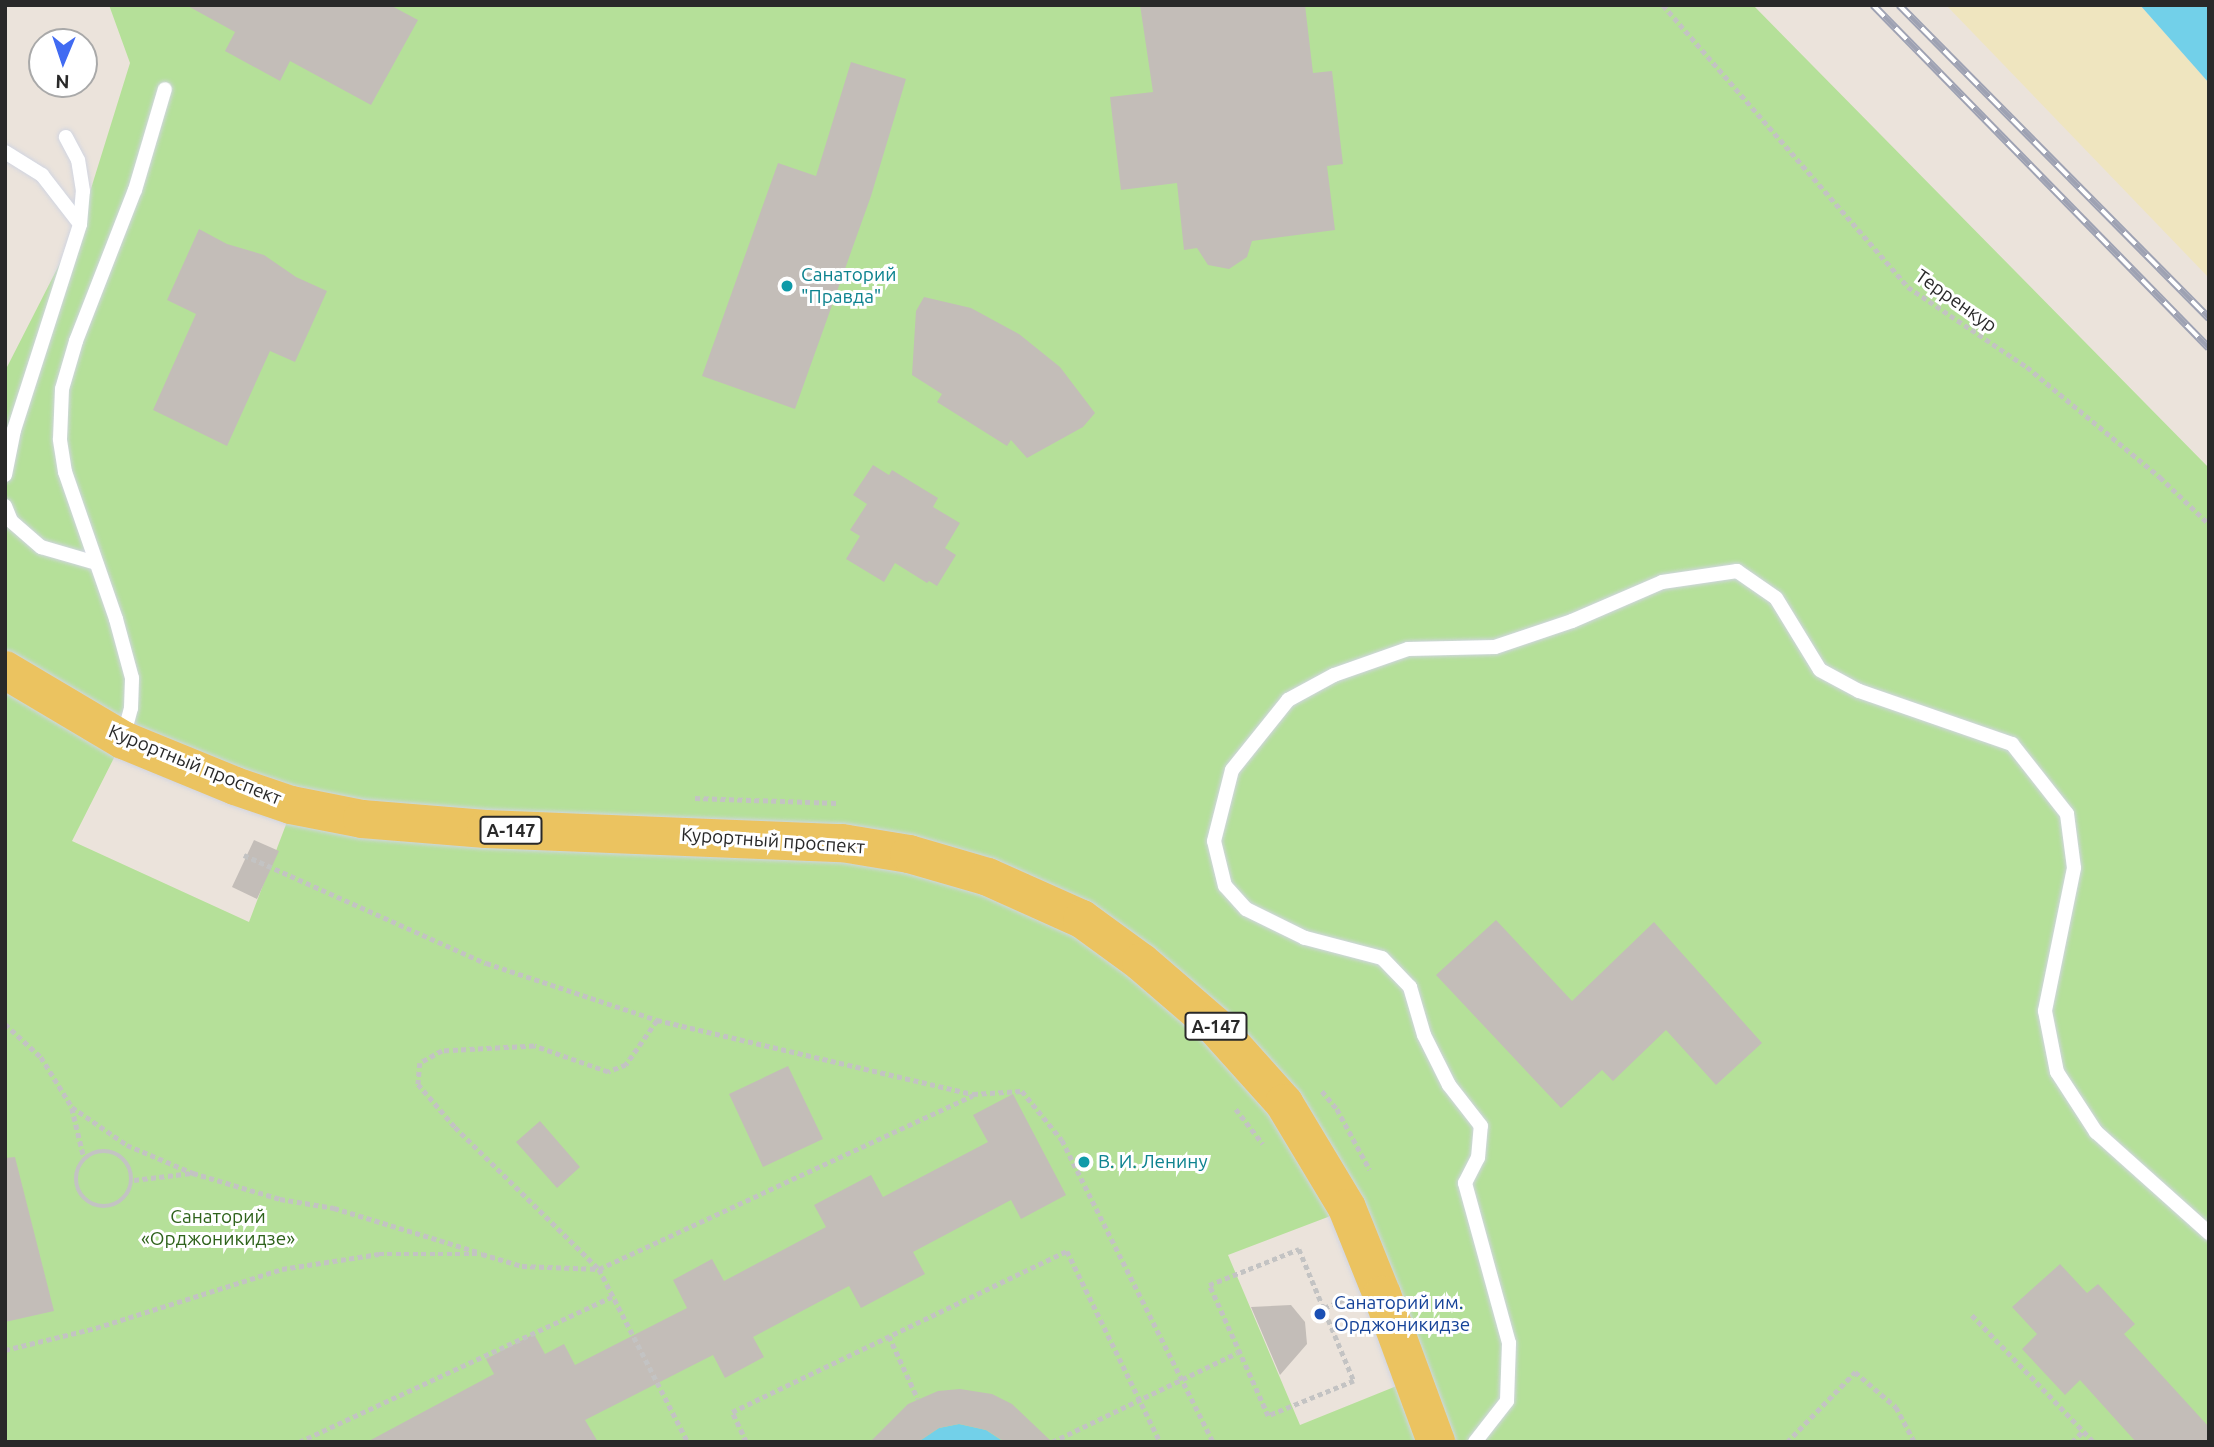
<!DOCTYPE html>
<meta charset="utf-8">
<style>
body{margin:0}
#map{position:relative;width:2214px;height:1447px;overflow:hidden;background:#ebe3db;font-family:Ubuntu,sans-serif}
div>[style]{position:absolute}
.green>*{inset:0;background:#b5e099}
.sand>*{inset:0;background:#efe5bf}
.water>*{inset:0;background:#72d0e9}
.building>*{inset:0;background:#c3bdb8}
.path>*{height:4.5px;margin-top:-2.25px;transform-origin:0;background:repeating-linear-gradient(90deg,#c3c3c3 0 5px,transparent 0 8.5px)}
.path>.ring{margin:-2.25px;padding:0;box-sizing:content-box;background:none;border:4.5px solid #c3c3c3;border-radius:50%}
.roads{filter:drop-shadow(0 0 2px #d1d5e1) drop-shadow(0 0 2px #d1d5e1)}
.lane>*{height:14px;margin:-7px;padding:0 7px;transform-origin:7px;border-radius:7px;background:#fff}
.primary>*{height:38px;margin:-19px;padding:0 19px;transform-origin:19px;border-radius:19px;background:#ebc360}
.rail>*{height:8px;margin-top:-4px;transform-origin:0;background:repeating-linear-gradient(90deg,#fff 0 16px,#9ea2b3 0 32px);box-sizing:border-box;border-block:2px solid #9ea2b3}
.dots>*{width:19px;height:19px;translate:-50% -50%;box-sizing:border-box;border:4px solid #fff;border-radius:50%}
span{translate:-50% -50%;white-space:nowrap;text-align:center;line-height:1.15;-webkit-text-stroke:6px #fff;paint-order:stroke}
.shield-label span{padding:2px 5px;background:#fff;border:2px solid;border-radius:5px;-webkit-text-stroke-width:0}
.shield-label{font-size:18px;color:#292929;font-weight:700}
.culture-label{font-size:19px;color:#0d838f}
.left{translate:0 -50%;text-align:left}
.street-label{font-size:19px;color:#292929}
.park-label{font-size:19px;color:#2f631c}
.transit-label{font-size:19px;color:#164399}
.frame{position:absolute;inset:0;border:7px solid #292929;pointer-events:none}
.north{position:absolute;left:28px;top:28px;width:70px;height:70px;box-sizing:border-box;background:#fff;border:2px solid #a9a9a9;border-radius:50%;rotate:182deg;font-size:19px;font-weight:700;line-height:28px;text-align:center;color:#292929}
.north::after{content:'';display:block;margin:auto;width:24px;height:32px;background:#416bf2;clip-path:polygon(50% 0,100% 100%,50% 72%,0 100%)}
</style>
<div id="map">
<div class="green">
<div style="clip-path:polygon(evenodd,109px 5px,1753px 5px,2209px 468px,2209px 1442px,5px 1442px,5px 371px,80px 224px,130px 63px,109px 5px,121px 744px,290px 814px,249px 922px,72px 841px,121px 744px,109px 5px,1341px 1212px,1414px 1379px,1300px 1425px,1228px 1255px,1341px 1212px)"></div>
</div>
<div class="sand">
<div style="clip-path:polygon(1946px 5px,2140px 5px,2209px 83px,2209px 278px)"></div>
</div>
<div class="water">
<div style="clip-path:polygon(2140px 5px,2209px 5px,2209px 83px)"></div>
<div style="clip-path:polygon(959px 1424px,986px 1430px,1004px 1442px,918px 1442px,939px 1428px)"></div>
</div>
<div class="building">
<div style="clip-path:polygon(186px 5px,390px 5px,418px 20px,371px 105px,290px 61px,280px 81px,225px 51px,235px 32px)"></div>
<div style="clip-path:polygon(1140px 5px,1305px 5px,1313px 73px,1332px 71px,1343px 164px,1327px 166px,1335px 230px,1252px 241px,1247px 257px,1229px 269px,1208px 265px,1197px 248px,1184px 250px,1177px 183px,1121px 190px,1110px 97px,1153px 92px)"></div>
<div style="clip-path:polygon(851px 62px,906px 79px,871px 196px,795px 409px,702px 376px,778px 163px,816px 176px)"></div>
<div style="clip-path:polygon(199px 229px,227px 244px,264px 255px,296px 277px,327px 291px,295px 362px,270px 351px,227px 446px,153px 410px,196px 314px,167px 300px)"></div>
<div style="clip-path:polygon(924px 297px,971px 308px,1019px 334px,1060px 367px,1095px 413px,1083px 427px,1027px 458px,1011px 440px,1007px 446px,937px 402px,942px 394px,912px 375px,916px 311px)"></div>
<div style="clip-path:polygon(873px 465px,889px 475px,892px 470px,938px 498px,933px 507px,960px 523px,945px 548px,956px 555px,937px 586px,929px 581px,927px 583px,895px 563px,884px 582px,846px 559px,860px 536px,850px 530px,867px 504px,853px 495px)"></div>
<div style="clip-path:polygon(254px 840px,279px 851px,257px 899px,232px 887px)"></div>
<div style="clip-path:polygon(1496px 920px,1572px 1001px,1654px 922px,1762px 1043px,1716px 1085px,1666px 1030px,1613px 1081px,1602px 1070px,1561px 1108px,1436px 975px)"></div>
<div style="clip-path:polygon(788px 1066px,823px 1139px,763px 1167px,729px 1094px)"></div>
<div style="clip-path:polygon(1013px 1094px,1066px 1195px,1021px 1219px,1011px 1200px,913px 1252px,925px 1274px,861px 1308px,849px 1286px,753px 1337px,764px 1357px,725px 1378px,713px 1355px,585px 1420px,598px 1442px,367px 1442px,494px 1374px,486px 1359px,534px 1334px,545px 1354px,564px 1344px,575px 1365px,687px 1308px,673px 1280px,712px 1259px,724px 1281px,826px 1227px,814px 1205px,871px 1175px,883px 1197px,988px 1142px,973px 1115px)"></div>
<div style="clip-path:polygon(540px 1121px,580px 1167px,557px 1188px,516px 1142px)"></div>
<div style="clip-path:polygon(15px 1157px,54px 1311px,5px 1322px,5px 1158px)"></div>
<div style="clip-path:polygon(2060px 1264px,2087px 1293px,2098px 1284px,2135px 1324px,2124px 1334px,2209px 1427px,2209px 1442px,2136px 1442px,2080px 1380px,2065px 1395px,2022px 1349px,2037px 1334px,2012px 1307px)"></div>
<div style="clip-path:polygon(1291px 1305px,1305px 1322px,1307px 1344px,1280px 1375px,1251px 1307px)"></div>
<div style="clip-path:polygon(960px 1389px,992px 1394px,1012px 1404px,1052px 1442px,1005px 1442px,986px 1430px,959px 1424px,939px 1428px,918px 1442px,870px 1442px,908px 1404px,938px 1391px)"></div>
</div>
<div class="path">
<div style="left:1663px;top:5px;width:374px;rotate:49deg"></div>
<div style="left:1908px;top:287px;width:143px;rotate:33.9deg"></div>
<div style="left:2027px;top:367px;width:173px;rotate:39.6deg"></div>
<div style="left:2160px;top:477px;width:68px;rotate:43.8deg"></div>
<div style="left:695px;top:798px;width:142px;rotate:2deg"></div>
<div style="left:244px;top:855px;width:265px;rotate:24.1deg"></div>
<div style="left:486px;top:963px;width:180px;rotate:18.4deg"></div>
<div style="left:657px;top:1020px;width:325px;rotate:13.2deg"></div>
<div style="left:973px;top:1094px;width:49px;rotate:-3.5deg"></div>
<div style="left:1022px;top:1091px;width:63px;rotate:50.8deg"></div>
<div style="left:1062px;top:1140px;width:338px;rotate:63.4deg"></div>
<div style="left:657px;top:1021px;width:54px;rotate:125.2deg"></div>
<div style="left:626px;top:1065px;width:19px;rotate:159deg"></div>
<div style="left:608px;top:1072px;width:78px;rotate:-160.6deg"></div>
<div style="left:534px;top:1046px;width:92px;rotate:176.9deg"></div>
<div style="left:442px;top:1051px;width:25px;rotate:151deg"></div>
<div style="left:420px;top:1063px;width:21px;rotate:95deg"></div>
<div style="left:418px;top:1084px;width:57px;rotate:49.3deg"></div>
<div style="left:455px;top:1127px;width:202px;rotate:44.6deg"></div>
<div style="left:599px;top:1269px;width:195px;rotate:62.8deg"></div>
<div style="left:5px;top:1024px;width:49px;rotate:42.5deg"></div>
<div style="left:41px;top:1057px;width:59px;rotate:58.2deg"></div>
<div style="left:72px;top:1107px;width:67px;rotate:34.6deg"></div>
<div style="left:127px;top:1145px;width:72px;rotate:23deg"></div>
<div style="left:193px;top:1173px;width:91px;rotate:16.6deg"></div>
<div style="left:280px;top:1199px;width:55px;rotate:9.5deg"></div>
<div style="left:334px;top:1208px;width:151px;rotate:17deg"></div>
<div style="left:1322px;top:1091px;width:23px;rotate:50deg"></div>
<div style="left:1337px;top:1109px;width:69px;rotate:61.6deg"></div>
<div style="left:72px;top:1108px;width:51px;rotate:76.5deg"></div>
<div style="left:1236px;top:1109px;width:44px;rotate:52.4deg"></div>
<div class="ring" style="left:76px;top:1151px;width:51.5px;height:51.5px"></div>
<div style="left:134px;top:1180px;width:58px;rotate:-6.9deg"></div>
<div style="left:1299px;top:1249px;width:143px;rotate:67.4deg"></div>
<div style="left:1354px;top:1381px;width:93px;rotate:157.9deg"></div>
<div style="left:1268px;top:1416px;width:144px;rotate:-114.2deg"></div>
<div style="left:1209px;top:1285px;width:97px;rotate:-21.8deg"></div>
<div style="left:1324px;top:1308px;width:23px;rotate:-23deg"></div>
<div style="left:1972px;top:1315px;width:176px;rotate:46.2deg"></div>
<div style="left:889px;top:1336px;width:69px;rotate:65.3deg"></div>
<div style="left:5px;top:1350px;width:94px;rotate:-13.6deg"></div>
<div style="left:96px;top:1328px;width:195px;rotate:-17.6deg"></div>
<div style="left:282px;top:1269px;width:98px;rotate:-8.8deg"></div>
<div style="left:379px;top:1254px;width:103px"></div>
<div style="left:482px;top:1254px;width:42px;rotate:16.7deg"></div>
<div style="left:522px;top:1266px;width:77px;rotate:2.2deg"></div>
<div style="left:599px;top:1269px;width:412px;rotate:-24.9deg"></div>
<div style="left:5px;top:1441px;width:1px;rotate:90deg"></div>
<div style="left:299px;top:1442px;width:345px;rotate:-24.9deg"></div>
<div style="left:746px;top:1442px;width:33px;rotate:-115deg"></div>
<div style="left:732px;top:1412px;width:372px;rotate:-25.7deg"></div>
<div style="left:1067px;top:1251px;width:212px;rotate:64deg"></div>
<div style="left:1052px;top:1442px;width:205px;rotate:-25.7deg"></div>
<div style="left:1787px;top:1442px;width:98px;rotate:-45.8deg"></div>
<div style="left:1855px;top:1372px;width:54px;rotate:40.5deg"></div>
<div style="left:1896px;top:1407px;width:40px;rotate:62deg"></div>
<div style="left:2072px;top:1442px;width:16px;rotate:-45deg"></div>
</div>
<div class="roads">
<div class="lane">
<div style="left:5px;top:152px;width:44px;rotate:31.9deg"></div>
<div style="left:42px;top:175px;width:62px;rotate:52.2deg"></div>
<div style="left:5px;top:475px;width:46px;rotate:-78.7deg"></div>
<div style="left:14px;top:430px;width:216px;rotate:-72.2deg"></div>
<div style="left:80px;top:224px;width:33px;rotate:-85deg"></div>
<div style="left:83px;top:191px;width:31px;rotate:-99deg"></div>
<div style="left:78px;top:160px;width:26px;rotate:-118deg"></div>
<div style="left:5px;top:506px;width:16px;rotate:68deg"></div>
<div style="left:11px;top:521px;width:40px;rotate:41deg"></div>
<div style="left:41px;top:547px;width:57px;rotate:16.2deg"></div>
<div style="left:123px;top:738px;width:31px;rotate:-75deg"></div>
<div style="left:131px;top:708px;width:30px;rotate:-88deg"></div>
<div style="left:132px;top:678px;width:61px;rotate:-105.2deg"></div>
<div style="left:116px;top:619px;width:156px;rotate:-109.1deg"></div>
<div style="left:65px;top:472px;width:33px;rotate:-99deg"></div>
<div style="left:60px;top:439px;width:50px;rotate:-87.7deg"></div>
<div style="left:62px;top:389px;width:50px;rotate:-73.7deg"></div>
<div style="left:76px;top:341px;width:162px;rotate:-68.7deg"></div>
<div style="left:135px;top:190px;width:105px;rotate:-73.5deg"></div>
<div style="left:1475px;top:1442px;width:52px;rotate:-52deg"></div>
<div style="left:1507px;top:1401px;width:58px;rotate:-88deg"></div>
<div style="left:1509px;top:1343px;width:166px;rotate:-105.4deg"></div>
<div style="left:1465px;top:1183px;width:28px;rotate:-63deg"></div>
<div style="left:1478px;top:1158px;width:32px;rotate:-85deg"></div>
<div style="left:1481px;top:1126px;width:52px;rotate:-128deg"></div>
<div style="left:1449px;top:1085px;width:56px;rotate:-116.6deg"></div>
<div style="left:1424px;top:1035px;width:50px;rotate:-106.3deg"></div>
<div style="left:1410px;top:987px;width:40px;rotate:-134deg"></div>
<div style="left:1382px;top:958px;width:80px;rotate:-165.4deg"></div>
<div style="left:1305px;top:938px;width:66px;rotate:-153.8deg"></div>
<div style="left:1246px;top:909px;width:31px;rotate:-132deg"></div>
<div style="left:1225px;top:886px;width:46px;rotate:-103.7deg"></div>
<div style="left:1214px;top:841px;width:73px;rotate:-75.8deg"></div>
<div style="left:1232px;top:770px;width:90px;rotate:-51.3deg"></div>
<div style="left:1288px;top:700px;width:52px;rotate:-28.5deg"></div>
<div style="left:1334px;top:675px;width:78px;rotate:-19.4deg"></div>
<div style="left:1408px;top:649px;width:87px;rotate:-1.3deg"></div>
<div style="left:1495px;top:647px;width:81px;rotate:-18.7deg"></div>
<div style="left:1572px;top:621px;width:98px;rotate:-23.4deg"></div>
<div style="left:1662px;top:582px;width:76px;rotate:-8.3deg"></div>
<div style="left:1737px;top:571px;width:47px;rotate:34.7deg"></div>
<div style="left:1776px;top:598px;width:84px;rotate:58.6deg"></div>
<div style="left:1820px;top:670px;width:44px;rotate:28.3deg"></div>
<div style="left:1859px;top:691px;width:162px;rotate:19.1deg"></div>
<div style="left:2012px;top:744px;width:89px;rotate:51.8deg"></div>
<div style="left:2067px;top:814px;width:54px;rotate:82.6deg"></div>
<div style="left:2074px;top:868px;width:146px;rotate:101.5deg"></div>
<div style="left:2045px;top:1011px;width:62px;rotate:78.9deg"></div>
<div style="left:2057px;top:1072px;width:72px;rotate:57deg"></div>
<div style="left:2096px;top:1132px;width:152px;rotate:41.8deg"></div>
</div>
<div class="primary">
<div style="left:5px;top:670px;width:137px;rotate:30.7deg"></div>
<div style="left:123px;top:740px;width:121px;rotate:22.3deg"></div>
<div style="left:235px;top:786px;width:59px;rotate:18.7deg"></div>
<div style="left:291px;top:805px;width:72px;rotate:11.2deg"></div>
<div style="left:362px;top:819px;width:124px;rotate:4.6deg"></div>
<div style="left:486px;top:829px;width:356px;rotate:2.3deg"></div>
<div style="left:842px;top:843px;width:68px;rotate:9.3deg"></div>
<div style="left:909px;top:854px;width:82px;rotate:16.2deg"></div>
<div style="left:988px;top:877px;width:103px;rotate:24.1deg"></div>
<div style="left:1082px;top:919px;width:73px;rotate:36.1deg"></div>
<div style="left:1141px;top:962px;width:96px;rotate:40.8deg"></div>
<div style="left:1214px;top:1025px;width:105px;rotate:48.1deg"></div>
<div style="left:1284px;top:1103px;width:122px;rotate:59deg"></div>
<div style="left:1347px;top:1208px;width:94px;rotate:68.1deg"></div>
<div style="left:1382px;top:1295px;width:157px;rotate:69.8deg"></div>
</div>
</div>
<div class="rail">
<div style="left:1873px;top:5px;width:480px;rotate:45.6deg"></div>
<div style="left:1899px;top:5px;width:441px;rotate:45.3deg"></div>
</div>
<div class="dots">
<div style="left:787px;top:286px;background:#0f9aa8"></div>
<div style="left:1084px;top:1162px;background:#0f9aa8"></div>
<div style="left:1320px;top:1314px;background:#1a4fb4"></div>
</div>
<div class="shield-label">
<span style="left:511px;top:830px">А-147</span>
<span style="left:1216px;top:1026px">А-147</span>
</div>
<div class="culture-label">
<span class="left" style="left:801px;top:286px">Санаторий<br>"Правда"</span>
<span class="left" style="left:1098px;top:1162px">В. И. Ленину</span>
</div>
<div class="street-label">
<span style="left:1956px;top:301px;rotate:35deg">Терренкур</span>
<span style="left:195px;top:765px;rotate:22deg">Курортный проспект</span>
<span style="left:773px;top:841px;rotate:4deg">Курортный проспект</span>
</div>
<div class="park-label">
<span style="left:218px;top:1228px">Санаторий<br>«Орджоникидзе»</span>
</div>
<div class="transit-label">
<span class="left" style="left:1334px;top:1314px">Санаторий им.<br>Орджоникидзе</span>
</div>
<div class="frame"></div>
<div class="north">N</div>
</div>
